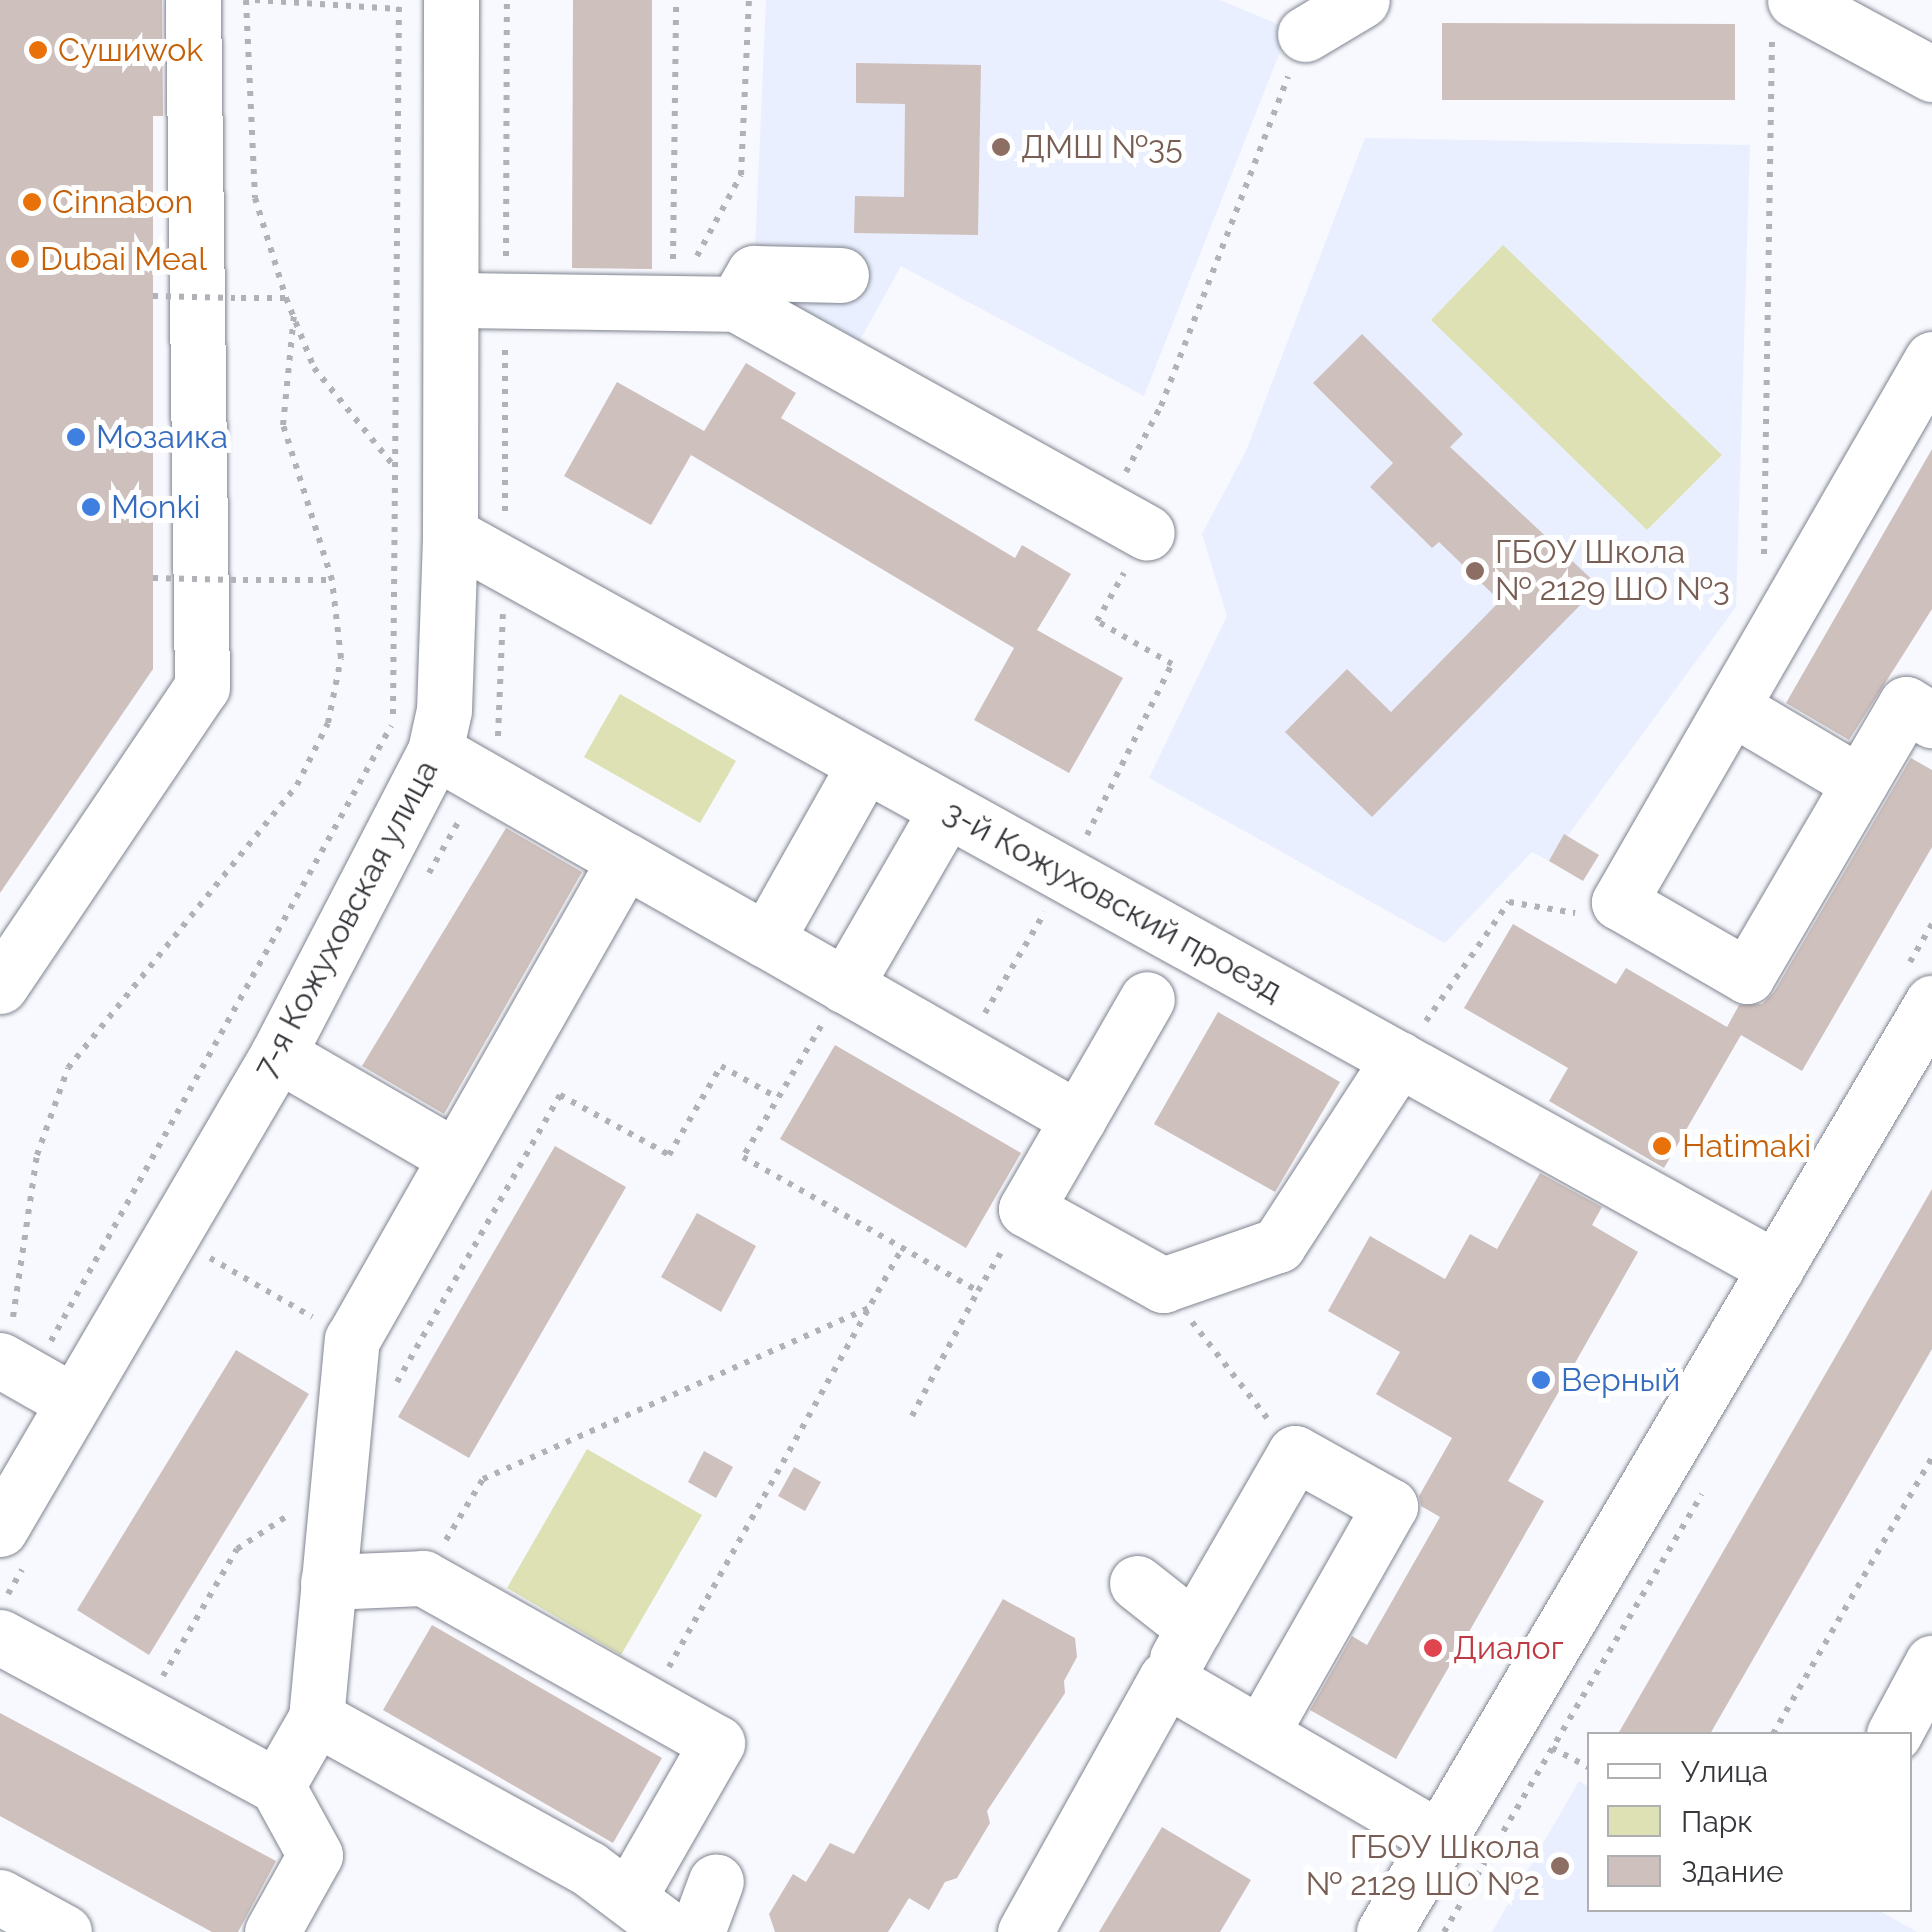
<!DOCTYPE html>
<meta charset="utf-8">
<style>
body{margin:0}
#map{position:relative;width:1932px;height:1932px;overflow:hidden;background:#f7f9fe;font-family:Raleway,sans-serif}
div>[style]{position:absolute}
.built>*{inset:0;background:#e9effe}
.green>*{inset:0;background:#dde1b4}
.building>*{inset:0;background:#cec0bd}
.path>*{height:6px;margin-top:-3px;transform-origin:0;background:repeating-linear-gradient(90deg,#b0b2b7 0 5px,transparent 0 13px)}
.roads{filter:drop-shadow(0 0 2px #80848f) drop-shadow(0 0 2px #80848f)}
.minor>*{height:55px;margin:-27.5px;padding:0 27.5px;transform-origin:27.5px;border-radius:27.5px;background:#fff}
.path-bridge>*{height:6px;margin-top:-3px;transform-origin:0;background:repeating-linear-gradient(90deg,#b0b2b7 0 5px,transparent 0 13px)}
.dots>*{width:28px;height:28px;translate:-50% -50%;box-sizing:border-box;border:5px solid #fff;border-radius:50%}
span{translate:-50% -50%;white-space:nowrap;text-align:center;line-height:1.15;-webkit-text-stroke:10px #fff;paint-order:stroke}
.food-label{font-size:32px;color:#c56008}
.left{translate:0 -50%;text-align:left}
.education-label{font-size:32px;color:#785e54}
.right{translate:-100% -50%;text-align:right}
.shop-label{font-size:32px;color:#366cbe}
.street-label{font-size:32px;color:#35373b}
.health-label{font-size:32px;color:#be3a42}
.legend{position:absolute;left:1587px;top:1732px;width:325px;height:180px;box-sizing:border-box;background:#fff;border:2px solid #aeafb1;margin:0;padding:12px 18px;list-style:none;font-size:30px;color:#35373b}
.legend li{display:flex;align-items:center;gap:20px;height:50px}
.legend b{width:50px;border:2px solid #aeafb1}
</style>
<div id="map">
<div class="built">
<div style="clip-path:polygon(766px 0,1220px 0,1289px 29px,1144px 396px,901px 266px,854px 351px,753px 296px)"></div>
<div style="clip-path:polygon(1365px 138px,1750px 145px,1736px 607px,1549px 861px,1532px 852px,1445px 943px,1149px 778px,1227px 616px,1202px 534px,1246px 451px)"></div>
<div style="clip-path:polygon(1579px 1781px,1589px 1787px,1590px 1910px,1878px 1910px,1917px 1932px,1492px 1932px)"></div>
</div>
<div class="green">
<div style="clip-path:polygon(1503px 245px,1722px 455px,1647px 530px,1431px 320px)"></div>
<div style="clip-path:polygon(620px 694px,736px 761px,700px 823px,584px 757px)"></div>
<div style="clip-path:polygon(587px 1449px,702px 1515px,621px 1655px,507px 1588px)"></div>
</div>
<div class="building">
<div style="clip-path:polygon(0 0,162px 0,163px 116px,153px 116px,153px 669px,0 893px)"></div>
<div style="clip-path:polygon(573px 0,652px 0,652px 269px,572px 268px)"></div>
<div style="clip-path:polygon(1442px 23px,1735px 24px,1735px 100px,1442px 100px)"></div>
<div style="clip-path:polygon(856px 63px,981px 65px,978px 235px,854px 233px,855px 196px,904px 197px,905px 104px,856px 103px)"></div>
<div style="clip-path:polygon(1362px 334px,1463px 434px,1450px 447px,1599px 586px,1372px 817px,1285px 732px,1347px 669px,1391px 712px,1500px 601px,1439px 542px,1432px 548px,1370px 487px,1393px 463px,1313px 383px)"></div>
<div style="clip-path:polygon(746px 363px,796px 393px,781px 418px,1015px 558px,1022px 545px,1071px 574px,1037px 630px,1123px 678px,1069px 773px,974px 720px,1014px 648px,691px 455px,651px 525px,564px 476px,617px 382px,704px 431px,701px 436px)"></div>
<div style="clip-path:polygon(1932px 449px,1932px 609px,1849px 740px,1786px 703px)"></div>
<div style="clip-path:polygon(1911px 758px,1932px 770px,1932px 847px,1802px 1071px,1741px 1035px,1664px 1168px,1549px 1101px,1568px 1068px,1464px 1008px,1513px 924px,1616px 984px,1626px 968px,1727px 1027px,1739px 1005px,1762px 1004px,1774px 992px)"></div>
<div style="clip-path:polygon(506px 828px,582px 872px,444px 1114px,362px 1066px)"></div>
<div style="clip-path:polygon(1564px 834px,1599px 855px,1583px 881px,1549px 861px)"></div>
<div style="clip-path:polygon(1218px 1012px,1340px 1082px,1275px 1192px,1154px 1124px)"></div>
<div style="clip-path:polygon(835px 1045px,1021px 1153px,966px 1248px,780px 1139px)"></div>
<div style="clip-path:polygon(555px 1146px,626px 1187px,469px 1458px,398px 1417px)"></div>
<div style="clip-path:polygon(1540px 1173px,1602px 1207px,1592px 1225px,1638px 1252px,1508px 1481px,1544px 1501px,1396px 1759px,1310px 1710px,1352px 1636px,1367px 1645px,1440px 1517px,1421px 1506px,1419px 1496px,1452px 1438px,1376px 1394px,1400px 1352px,1328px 1311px,1370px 1236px,1445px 1279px,1470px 1234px,1497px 1249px)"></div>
<div style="clip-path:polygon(1932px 1189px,1932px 1349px,1710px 1734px,1618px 1734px)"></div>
<div style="clip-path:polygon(697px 1213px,756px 1246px,721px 1312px,661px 1277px)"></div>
<div style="clip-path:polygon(236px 1350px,309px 1394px,149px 1655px,77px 1610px)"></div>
<div style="clip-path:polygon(704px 1451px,733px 1467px,716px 1498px,688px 1482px)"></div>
<div style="clip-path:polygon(794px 1467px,821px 1482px,805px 1511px,778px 1496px)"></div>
<div style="clip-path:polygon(1003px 1599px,1075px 1638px,1077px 1657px,1064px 1681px,1065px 1693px,987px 1811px,990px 1823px,957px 1878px,945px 1882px,929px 1910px,909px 1898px,888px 1932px,775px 1932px,769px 1914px,793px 1874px,806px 1882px,830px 1843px,854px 1854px)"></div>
<div style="clip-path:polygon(432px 1625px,662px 1758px,613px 1843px,383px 1710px)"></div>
<div style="clip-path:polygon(0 1713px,276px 1861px,238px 1932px,212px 1932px,0 1816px)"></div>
<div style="clip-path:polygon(1162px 1827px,1251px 1880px,1220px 1932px,1099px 1932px)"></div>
</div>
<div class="path">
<div style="left:246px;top:0;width:198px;rotate:87.4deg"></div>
<div style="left:255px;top:198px;width:105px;rotate:72.8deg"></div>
<div style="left:286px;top:298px;width:75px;rotate:68.2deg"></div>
<div style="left:314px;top:368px;width:125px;rotate:50.8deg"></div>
<div style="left:255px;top:0;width:144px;rotate:3.6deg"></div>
<div style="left:506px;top:256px;width:256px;rotate:-89.8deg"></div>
<div style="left:697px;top:256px;width:92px;rotate:-61.5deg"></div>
<div style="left:741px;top:175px;width:175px;rotate:-87.4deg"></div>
<div style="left:673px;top:259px;width:259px;rotate:-89.3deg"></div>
<div style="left:241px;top:298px;width:45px"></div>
<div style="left:1126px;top:472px;width:75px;rotate:-62.1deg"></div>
<div style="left:1161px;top:406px;width:353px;rotate:-68.9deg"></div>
<div style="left:505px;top:511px;width:167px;rotate:-90deg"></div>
<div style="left:1764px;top:554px;width:513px;rotate:-89.11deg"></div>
<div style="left:243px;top:580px;width:89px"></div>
<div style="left:393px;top:714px;width:714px;rotate:-89.52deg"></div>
<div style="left:498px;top:736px;width:122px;rotate:-87.7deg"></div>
<div style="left:1087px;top:835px;width:191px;rotate:-63.6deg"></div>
<div style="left:1172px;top:664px;width:86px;rotate:-150.2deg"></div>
<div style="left:1097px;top:621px;width:55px;rotate:-60.6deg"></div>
<div style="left:429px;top:873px;width:62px;rotate:-60.1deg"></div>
<div style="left:1910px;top:962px;width:44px;rotate:-59.9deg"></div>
<div style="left:985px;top:1013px;width:117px;rotate:-59.3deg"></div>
<div style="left:1426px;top:1021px;width:145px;rotate:-55.1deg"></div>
<div style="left:1509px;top:902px;width:67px;rotate:9.5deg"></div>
<div style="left:821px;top:1026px;width:152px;rotate:120.8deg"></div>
<div style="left:743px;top:1157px;width:271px;rotate:29.7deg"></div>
<div style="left:978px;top:1291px;width:49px;rotate:-59.2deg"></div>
<div style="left:210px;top:1258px;width:118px;rotate:30deg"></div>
<div style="left:13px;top:1317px;width:164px;rotate:-81.6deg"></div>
<div style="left:37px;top:1155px;width:92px;rotate:-70.4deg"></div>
<div style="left:68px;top:1068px;width:364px;rotate:-51deg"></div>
<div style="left:297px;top:785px;width:69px;rotate:-63.4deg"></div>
<div style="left:328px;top:723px;width:66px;rotate:-78.7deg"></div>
<div style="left:341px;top:658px;width:79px;rotate:-96.6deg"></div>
<div style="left:332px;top:580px;width:163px;rotate:-107.5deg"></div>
<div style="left:283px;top:425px;width:111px;rotate:-84.3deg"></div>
<div style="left:1192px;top:1322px;width:122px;rotate:52deg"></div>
<div style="left:51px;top:1341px;width:703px;rotate:-61.06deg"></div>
<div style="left:397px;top:1382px;width:330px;rotate:-60.4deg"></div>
<div style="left:560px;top:1095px;width:124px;rotate:28.8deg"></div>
<div style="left:669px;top:1155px;width:103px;rotate:-59.7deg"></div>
<div style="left:721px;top:1066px;width:65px;rotate:29.3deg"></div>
<div style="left:912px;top:1416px;width:141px;rotate:-62.2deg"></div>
<div style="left:446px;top:1540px;width:71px;rotate:-58.8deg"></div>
<div style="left:483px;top:1479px;width:422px;rotate:-23.9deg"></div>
<div style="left:8px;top:1594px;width:28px;rotate:-60deg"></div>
<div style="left:669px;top:1667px;width:479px;rotate:-60.9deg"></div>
<div style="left:163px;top:1676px;width:147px;rotate:-59.8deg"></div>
<div style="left:237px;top:1549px;width:60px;rotate:-33.4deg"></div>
<div style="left:1773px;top:1734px;width:319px;rotate:-60.1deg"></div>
<div style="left:1552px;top:1748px;width:43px;rotate:27.8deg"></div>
<div style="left:1444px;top:1932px;width:508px;rotate:-59.5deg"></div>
</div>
<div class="roads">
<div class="minor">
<div style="left:1795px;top:0;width:156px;rotate:28.4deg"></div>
<div style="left:1305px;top:34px;width:66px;rotate:-30.8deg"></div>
<div style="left:451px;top:300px;width:285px;rotate:0.8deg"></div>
<div style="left:736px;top:304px;width:470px;rotate:29.1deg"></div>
<div style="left:736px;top:304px;width:36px;rotate:-60deg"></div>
<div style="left:754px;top:273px;width:87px;rotate:1.3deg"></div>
<div style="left:1932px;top:359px;width:627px;rotate:119.96deg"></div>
<div style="left:1619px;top:902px;width:148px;rotate:30deg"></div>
<div style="left:1747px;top:976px;width:315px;rotate:-59.7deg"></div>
<div style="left:1906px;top:704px;width:31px;rotate:32deg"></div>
<div style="left:450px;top:534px;width:1516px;rotate:28.97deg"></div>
<div style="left:1733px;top:708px;width:147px;rotate:30.6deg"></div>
<div style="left:625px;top:860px;width:162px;rotate:29.6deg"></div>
<div style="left:766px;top:940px;width:202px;rotate:-60.6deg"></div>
<div style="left:766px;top:940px;width:360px;rotate:29.8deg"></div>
<div style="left:1078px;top:1119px;width:104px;rotate:120deg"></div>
<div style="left:1026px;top:1209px;width:157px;rotate:29deg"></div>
<div style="left:1163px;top:1285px;width:122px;rotate:-19.2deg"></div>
<div style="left:1278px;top:1245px;width:222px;rotate:-57deg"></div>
<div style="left:0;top:986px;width:361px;rotate:-56deg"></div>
<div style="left:202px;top:687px;width:687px;rotate:-90.75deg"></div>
<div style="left:845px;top:986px;width:204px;rotate:-60deg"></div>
<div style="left:278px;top:1054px;width:203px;rotate:30.1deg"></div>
<div style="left:1078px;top:1119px;width:138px;rotate:-60.1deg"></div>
<div style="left:0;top:1360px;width:85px;rotate:29.6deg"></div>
<div style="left:0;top:1529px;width:550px;rotate:-59.66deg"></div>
<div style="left:278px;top:1054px;width:341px;rotate:-62.6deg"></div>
<div style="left:435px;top:751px;width:42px;rotate:-77.6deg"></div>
<div style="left:444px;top:710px;width:176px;rotate:-88deg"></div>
<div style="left:450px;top:534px;width:534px;rotate:-89.89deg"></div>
<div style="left:328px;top:1582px;width:95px;rotate:-2.4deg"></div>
<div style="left:423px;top:1578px;width:337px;rotate:29.3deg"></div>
<div style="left:717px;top:1743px;width:175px;rotate:119.8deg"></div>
<div style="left:1137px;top:1583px;width:73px;rotate:38.3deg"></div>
<div style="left:1194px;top:1628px;width:35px;rotate:119deg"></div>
<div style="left:1194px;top:1628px;width:202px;rotate:-60deg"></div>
<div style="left:1295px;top:1453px;width:109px;rotate:29.2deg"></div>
<div style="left:1390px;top:1506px;width:261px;rotate:119.6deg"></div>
<div style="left:0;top:1637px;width:315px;rotate:28.3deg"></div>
<div style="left:316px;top:1718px;width:311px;rotate:28.9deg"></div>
<div style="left:588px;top:1868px;width:106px;rotate:37deg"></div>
<div style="left:1894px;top:1734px;width:81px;rotate:-61.8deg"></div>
<div style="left:0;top:1897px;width:73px;rotate:28.7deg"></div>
<div style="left:272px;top:1932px;width:88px;rotate:-60.8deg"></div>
<div style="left:315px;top:1855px;width:79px;rotate:-118.8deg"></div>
<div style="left:277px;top:1786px;width:78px;rotate:-60.2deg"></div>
<div style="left:316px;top:1718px;width:380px;rotate:-84.6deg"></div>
<div style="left:352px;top:1340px;width:552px;rotate:-60.37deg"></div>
<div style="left:625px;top:860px;width:219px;rotate:-150.2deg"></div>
<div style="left:697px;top:1932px;width:54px;rotate:-69.6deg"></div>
<div style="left:1025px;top:1932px;width:290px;rotate:-60.9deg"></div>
<div style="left:1166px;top:1679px;width:316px;rotate:30.2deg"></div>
<div style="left:1384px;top:1932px;width:1079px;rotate:-59.46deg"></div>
</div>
</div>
<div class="path-bridge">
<div style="left:153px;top:296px;width:82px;rotate:1.4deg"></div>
<div style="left:153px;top:578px;width:84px;rotate:1.4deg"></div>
</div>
<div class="dots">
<div style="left:38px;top:50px;background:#e8710a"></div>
<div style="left:1001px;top:147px;background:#8d6e63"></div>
<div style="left:32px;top:202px;background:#e8710a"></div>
<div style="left:20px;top:259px;background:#e8710a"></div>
<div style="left:76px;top:437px;background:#3f7fe0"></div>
<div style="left:91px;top:507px;background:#3f7fe0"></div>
<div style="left:1475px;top:571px;background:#8d6e63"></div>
<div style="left:1662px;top:1146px;background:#e8710a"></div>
<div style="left:1541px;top:1380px;background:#3f7fe0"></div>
<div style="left:1433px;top:1648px;background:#e0444e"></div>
<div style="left:1560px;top:1866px;background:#8d6e63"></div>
</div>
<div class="food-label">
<span class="left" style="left:58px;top:50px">Сушиwok</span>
<span class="left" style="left:52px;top:202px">Cinnabon</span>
<span class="left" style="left:40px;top:259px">Dubai Meal</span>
<span class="left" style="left:1682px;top:1146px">Hatimaki</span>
</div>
<div class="education-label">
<span class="left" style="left:1021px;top:147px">ДМШ №35</span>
<span class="left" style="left:1495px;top:571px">ГБОУ Школа<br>№ 2129 ШО №3</span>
<span class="right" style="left:1540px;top:1866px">ГБОУ Школа<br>№ 2129 ШО №2</span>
</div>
<div class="shop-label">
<span class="left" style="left:96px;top:437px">Мозаика</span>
<span class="left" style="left:111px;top:507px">Monki</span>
<span class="left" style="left:1561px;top:1380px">Верный</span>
</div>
<div class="street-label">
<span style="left:1113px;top:901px;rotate:29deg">3-й Кожуховский проезд</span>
<span style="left:346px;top:919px;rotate:-62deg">7-я Кожуховская улица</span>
</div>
<div class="health-label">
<span class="left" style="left:1453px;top:1648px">Диалог</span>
</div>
<ul class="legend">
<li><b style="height:12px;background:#fff"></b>Улица</li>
<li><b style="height:28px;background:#dde1b4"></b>Парк</li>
<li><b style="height:28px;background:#cec0bd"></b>Здание</li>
</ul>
</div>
